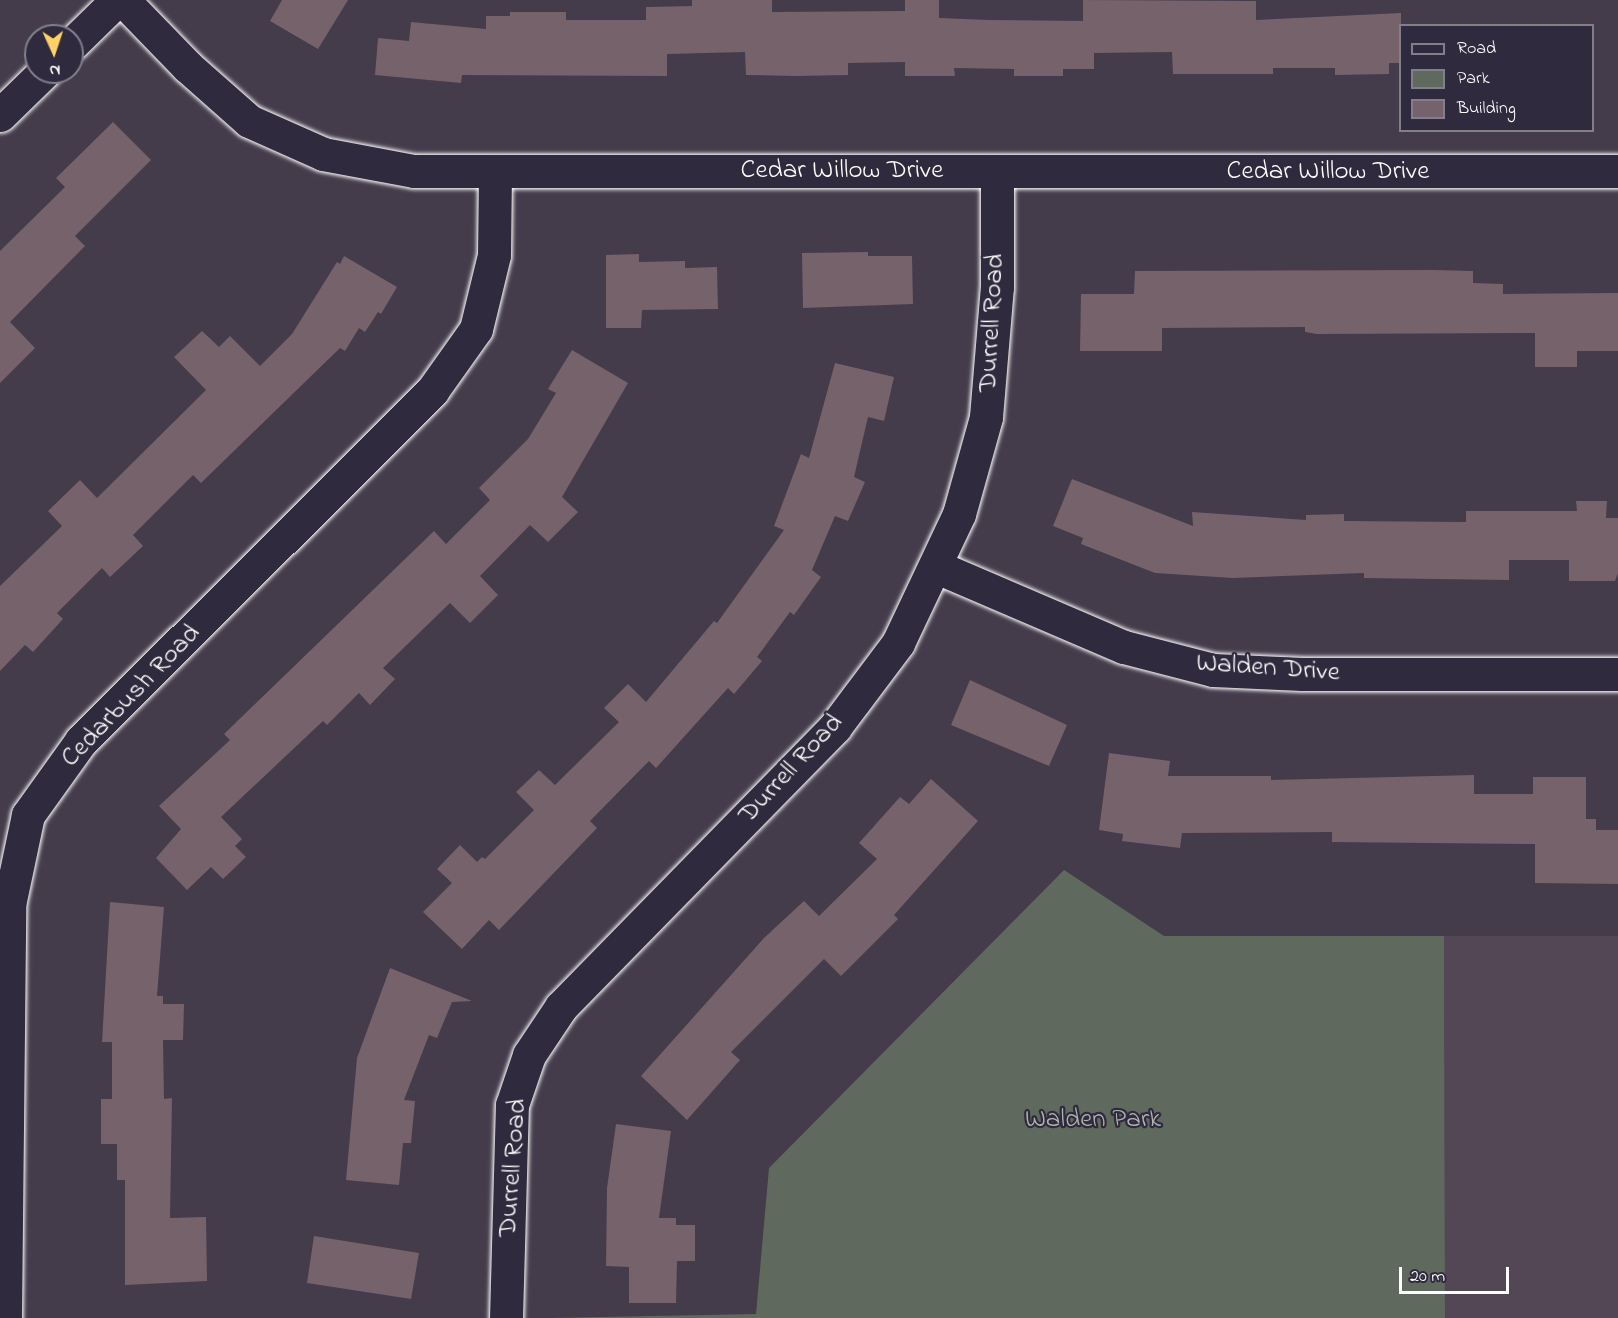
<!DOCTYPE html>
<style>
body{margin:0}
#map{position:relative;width:1618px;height:1318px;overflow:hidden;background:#443b4b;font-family:"Indie Flower",sans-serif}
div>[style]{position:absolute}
.built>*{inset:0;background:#534755}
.green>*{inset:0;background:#60695d}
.building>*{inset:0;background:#76626b}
.roads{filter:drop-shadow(0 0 2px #fff) drop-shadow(0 0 2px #fff)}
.minor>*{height:33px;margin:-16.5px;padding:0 16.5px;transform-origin:16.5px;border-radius:16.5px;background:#2f2a3d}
span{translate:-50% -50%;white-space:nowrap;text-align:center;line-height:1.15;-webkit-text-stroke:4.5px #2f2a3d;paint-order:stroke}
.street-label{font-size:27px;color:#fff}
.park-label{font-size:27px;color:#b0b4ae}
.legend{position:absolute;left:1399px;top:24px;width:195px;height:108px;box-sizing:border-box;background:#2f2a3d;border:2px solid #827f8b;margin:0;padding:8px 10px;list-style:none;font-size:18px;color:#fff}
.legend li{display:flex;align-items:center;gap:12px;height:30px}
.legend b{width:30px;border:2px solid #827f8b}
.north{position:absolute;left:24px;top:24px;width:60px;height:60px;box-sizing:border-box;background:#2f2a3d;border:2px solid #827f8b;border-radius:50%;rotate:177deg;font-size:16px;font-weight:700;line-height:24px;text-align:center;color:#fff}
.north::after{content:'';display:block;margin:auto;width:21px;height:27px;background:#ffd166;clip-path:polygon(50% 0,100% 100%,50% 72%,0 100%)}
.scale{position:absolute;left:1399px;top:1267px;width:110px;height:27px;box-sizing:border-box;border:3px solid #fff;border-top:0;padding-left:8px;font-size:18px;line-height:21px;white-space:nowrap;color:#fff;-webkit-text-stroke:4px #2f2a3d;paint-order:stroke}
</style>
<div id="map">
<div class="built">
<div style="clip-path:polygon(1444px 936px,1618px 936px,1618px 1318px,1445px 1318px)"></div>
</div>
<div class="green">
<div style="clip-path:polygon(1064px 870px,1164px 936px,1444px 936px,1445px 1318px,549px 1318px,756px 1314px,769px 1168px)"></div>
</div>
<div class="building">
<div style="clip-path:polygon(282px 0,348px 0,318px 49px,270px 21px)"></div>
<div style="clip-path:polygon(692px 0,772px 0,772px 12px,905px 11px,905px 0,939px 0,939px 18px,989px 20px,1083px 21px,1083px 0,1256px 1px,1256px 20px,1401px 13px,1401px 63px,1389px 63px,1389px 74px,1335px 75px,1335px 68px,1273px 68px,1273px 74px,1173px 74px,1172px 52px,1094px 53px,1094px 69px,1063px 69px,1063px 76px,1014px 76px,1014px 69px,954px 68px,955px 76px,905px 76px,905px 62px,848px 63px,848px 75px,796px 76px,746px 75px,745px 52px,667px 54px,667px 76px,462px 75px,461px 83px,375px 75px,378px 38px,409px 41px,411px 22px,486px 29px,486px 16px,510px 16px,510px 12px,566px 12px,566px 20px,646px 20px,646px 7px,692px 6px)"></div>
<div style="clip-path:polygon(113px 122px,151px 160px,75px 236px,85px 246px,10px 322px,35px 348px,0 383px,0 251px,65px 187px,56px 178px)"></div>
<div style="clip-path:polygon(868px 252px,868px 256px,912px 256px,913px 304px,803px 308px,802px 253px)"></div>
<div style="clip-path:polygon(639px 254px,639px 262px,685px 261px,685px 268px,717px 267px,718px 309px,642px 310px,641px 328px,606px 328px,606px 255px)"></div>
<div style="clip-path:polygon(344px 256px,397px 287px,381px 314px,378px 312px,365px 332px,359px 328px,345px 351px,340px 348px,201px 483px,193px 475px,133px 535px,143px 546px,110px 577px,102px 568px,57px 613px,63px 619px,33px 652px,25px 645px,0 671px,0 586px,62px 526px,48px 511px,80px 480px,97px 498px,206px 390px,174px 357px,202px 331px,219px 347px,230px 336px,260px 366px,292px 334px,337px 262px,340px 264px)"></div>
<div style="clip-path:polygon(1434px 270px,1473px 271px,1473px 283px,1503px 284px,1503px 294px,1618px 293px,1618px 351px,1577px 351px,1577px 367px,1535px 367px,1535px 333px,1317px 334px,1305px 332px,1305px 327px,1162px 328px,1162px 351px,1080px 351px,1081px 294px,1134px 294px,1135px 271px)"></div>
<div style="clip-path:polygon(572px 350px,628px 383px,562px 497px,578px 512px,548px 542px,530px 525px,480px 576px,498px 595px,470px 623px,450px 603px,383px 668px,395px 679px,370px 705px,359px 693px,327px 725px,323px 721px,221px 817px,242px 839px,235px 846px,246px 857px,223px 879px,211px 867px,187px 890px,156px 858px,181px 829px,159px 806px,230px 740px,224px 734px,434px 531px,446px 544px,490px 500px,479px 488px,528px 439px,556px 393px,548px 389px)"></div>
<div style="clip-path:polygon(835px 363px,894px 377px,884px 421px,868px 417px,854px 477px,865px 482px,848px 521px,835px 516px,812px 570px,821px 577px,794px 615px,790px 612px,757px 657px,762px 661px,734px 694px,728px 688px,656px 768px,649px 761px,590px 821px,597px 828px,499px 930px,489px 920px,462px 949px,423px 912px,452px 883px,437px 869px,460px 845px,477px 862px,482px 857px,485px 859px,534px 810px,516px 792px,539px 770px,555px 785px,619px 722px,604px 708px,628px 684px,646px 702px,714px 621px,717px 623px,784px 530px,774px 526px,801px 454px,809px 458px)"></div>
<div style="clip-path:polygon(1072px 479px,1193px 526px,1192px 512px,1306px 520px,1306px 515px,1344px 514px,1344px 521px,1466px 522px,1466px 511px,1577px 511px,1576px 501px,1607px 501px,1606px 518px,1618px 518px,1618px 573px,1615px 581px,1569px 581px,1569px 560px,1509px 560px,1509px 580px,1364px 578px,1364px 573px,1233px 578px,1155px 573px,1081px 544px,1083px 538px,1053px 526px)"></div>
<div style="clip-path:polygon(970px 680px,1067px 725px,1049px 766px,951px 725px)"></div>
<div style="clip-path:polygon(1109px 753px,1170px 761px,1168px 776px,1271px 776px,1271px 780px,1474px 775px,1474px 794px,1533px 794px,1533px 777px,1586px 777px,1586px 819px,1596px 819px,1596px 830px,1618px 830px,1618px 884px,1535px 883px,1535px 844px,1332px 842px,1332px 832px,1182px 833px,1180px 848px,1122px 841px,1123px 834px,1099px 830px)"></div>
<div style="clip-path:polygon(931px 779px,978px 821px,894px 915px,898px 919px,841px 976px,824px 959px,731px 1052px,740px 1060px,687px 1120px,641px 1076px,764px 938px,804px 901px,819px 916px,877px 859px,859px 843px,900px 797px,909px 804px)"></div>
<div style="clip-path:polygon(110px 902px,164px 907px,157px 996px,163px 996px,163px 1004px,184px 1004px,183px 1040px,163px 1040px,164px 1099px,172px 1098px,170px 1218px,206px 1217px,207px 1281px,125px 1285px,125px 1180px,117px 1180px,117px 1144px,101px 1144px,101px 1099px,112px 1099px,112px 1042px,102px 1042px)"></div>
<div style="clip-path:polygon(390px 968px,472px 1001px,452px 1002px,437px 1038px,429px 1035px,404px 1100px,415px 1101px,411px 1143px,403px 1143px,399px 1185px,346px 1180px,357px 1058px)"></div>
<div style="clip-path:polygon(616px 1124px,671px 1131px,659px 1218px,676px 1218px,676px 1225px,695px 1225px,695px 1261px,677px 1261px,676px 1303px,629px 1303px,629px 1267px,606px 1266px,607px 1188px)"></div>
<div style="clip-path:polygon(314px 1236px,419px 1253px,411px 1299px,307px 1283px)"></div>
</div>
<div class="roads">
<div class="minor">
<div style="left:123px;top:0;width:93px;rotate:45.9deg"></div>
<div style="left:188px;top:67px;width:81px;rotate:41.5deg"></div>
<div style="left:249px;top:121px;width:81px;rotate:24deg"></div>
<div style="left:323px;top:154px;width:93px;rotate:10.6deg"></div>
<div style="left:414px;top:171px;width:1204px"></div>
<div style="left:72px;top:44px;width:63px;rotate:-44.4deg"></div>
<div style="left:0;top:115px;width:62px;rotate:-44.3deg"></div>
<div style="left:937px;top:567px;width:203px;rotate:23.2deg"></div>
<div style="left:1124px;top:647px;width:92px;rotate:14.5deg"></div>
<div style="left:1213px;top:670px;width:89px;rotate:2.6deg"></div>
<div style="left:1302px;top:674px;width:316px"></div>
<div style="left:5px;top:1318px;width:413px;rotate:-89.4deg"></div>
<div style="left:9px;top:905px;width:92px;rotate:-78.1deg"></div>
<div style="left:28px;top:815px;width:91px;rotate:-54.4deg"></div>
<div style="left:81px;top:741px;width:496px;rotate:-44.9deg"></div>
<div style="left:432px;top:391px;width:76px;rotate:-54.6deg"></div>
<div style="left:476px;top:329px;width:76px;rotate:-76.3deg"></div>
<div style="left:494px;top:255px;width:82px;rotate:-89.3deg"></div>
<div style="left:506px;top:1318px;width:213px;rotate:-88.4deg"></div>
<div style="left:512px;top:1105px;width:53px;rotate:-71.2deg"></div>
<div style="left:529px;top:1055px;width:58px;rotate:-56.3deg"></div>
<div style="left:561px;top:1007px;width:392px;rotate:-45.6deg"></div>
<div style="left:835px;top:727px;width:105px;rotate:-53.1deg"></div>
<div style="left:898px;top:643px;width:143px;rotate:-64.7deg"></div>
<div style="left:959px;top:514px;width:101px;rotate:-74.4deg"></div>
<div style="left:986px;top:417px;width:130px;rotate:-85.2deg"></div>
<div style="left:997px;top:287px;width:115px;rotate:-90deg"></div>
</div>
</div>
<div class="street-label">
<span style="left:842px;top:171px">Cedar Willow Drive</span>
<span style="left:1328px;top:172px">Cedar Willow Drive</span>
<span style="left:992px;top:323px;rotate:-87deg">Durrell Road</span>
<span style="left:1268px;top:668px;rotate:4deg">Walden Drive</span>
<span style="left:131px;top:696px;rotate:-46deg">Cedarbush Road</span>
<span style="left:791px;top:769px;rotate:-47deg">Durrell Road</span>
<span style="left:513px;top:1168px;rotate:-86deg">Durrell Road</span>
</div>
<div class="park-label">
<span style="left:1093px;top:1120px">Walden Park</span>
</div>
<ul class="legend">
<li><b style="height:8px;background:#2f2a3d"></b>Road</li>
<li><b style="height:16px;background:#60695d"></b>Park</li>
<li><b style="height:16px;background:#76626b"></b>Building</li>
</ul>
<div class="north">N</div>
<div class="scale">20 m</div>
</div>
